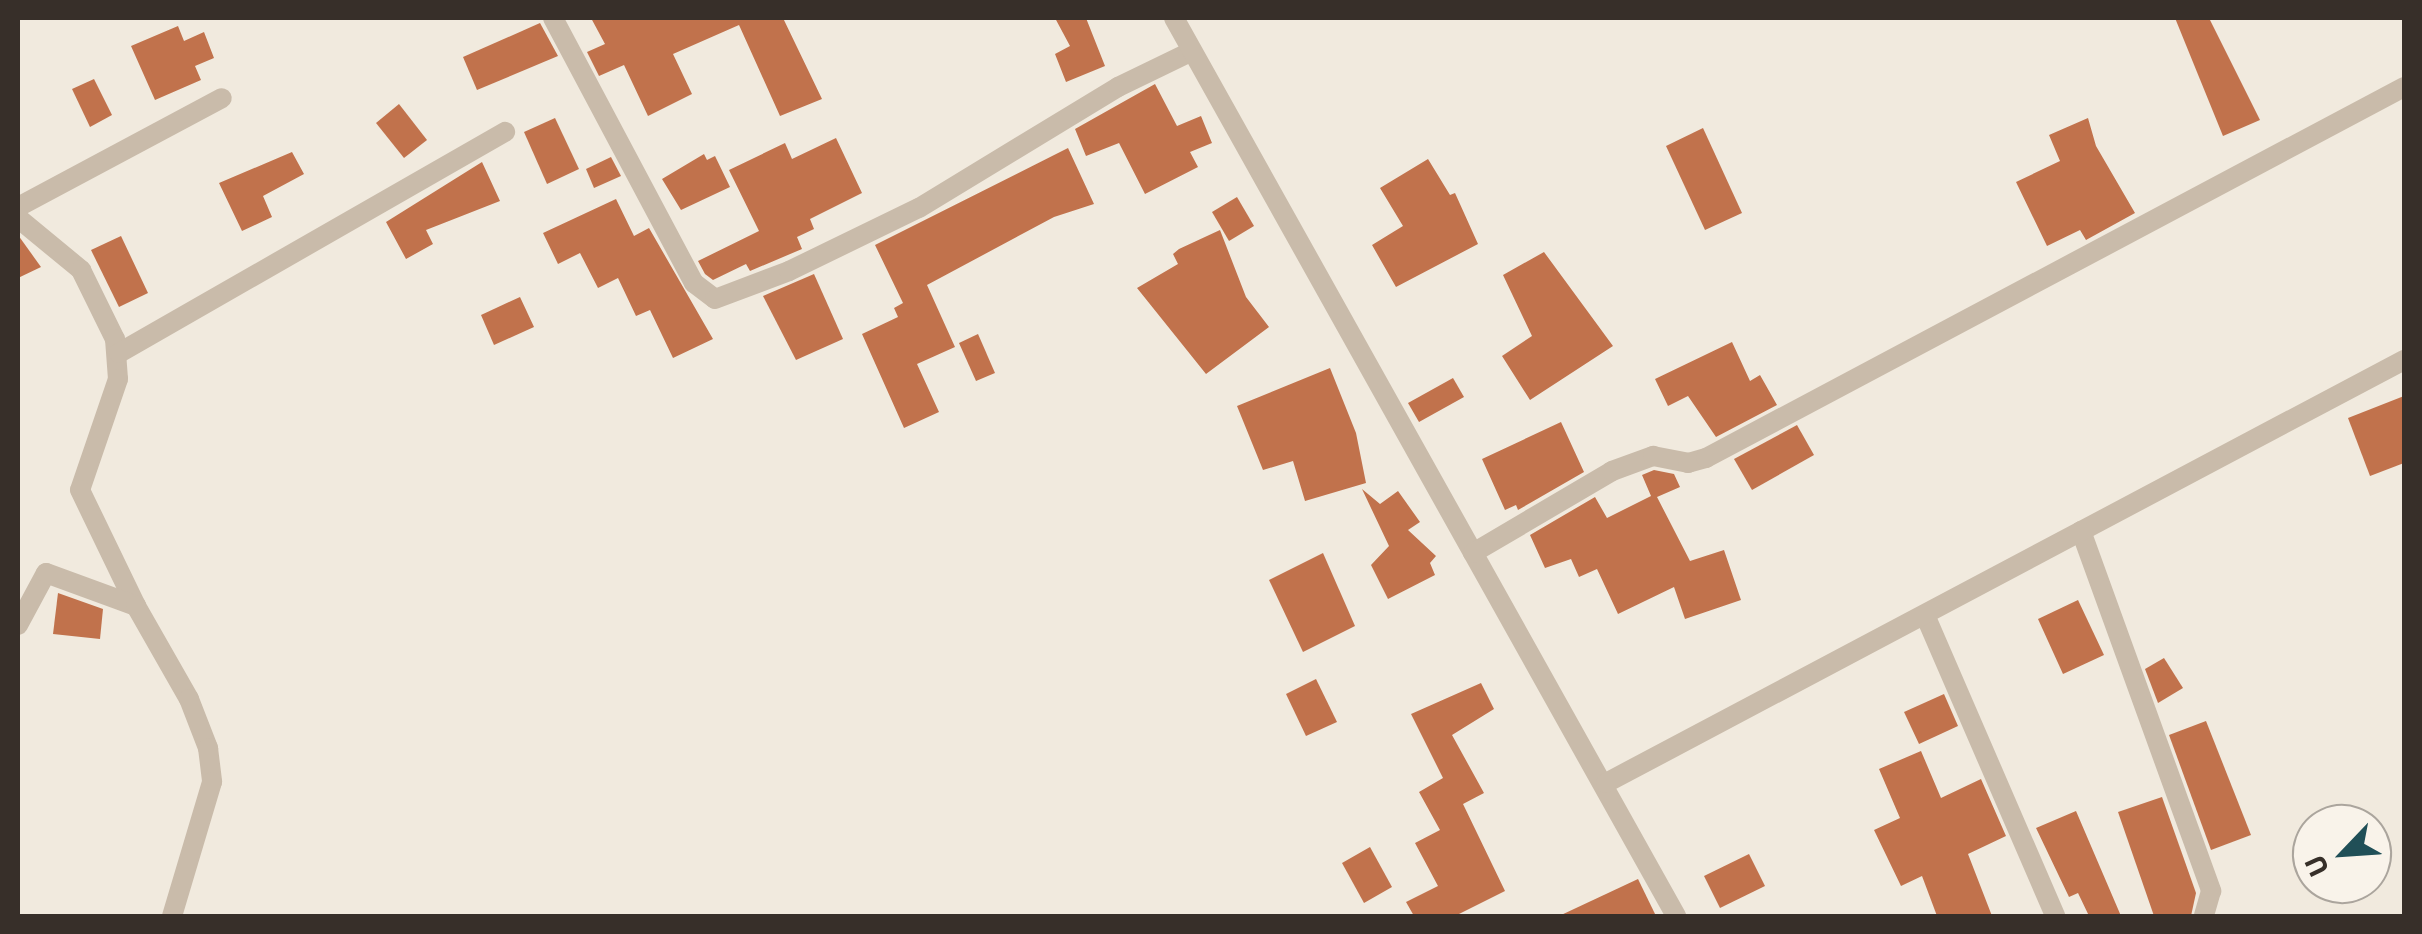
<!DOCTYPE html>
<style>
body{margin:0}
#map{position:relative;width:2422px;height:934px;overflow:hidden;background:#f1eade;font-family:"IBM Plex Sans",sans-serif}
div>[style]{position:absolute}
.building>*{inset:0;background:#c1724c}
.street>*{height:20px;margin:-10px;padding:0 10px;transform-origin:10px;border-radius:10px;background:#c9bbaa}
span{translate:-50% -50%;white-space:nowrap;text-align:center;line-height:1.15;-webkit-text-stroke:8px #f9f3ea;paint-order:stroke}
.frame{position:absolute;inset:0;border:20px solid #372f29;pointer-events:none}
.north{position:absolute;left:2292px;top:804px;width:100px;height:100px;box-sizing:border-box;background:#f9f3ea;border:2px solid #aba59d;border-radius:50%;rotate:245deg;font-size:28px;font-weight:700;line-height:40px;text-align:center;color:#372f29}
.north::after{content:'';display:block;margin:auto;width:35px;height:45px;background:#204f57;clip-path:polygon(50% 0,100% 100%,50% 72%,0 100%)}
</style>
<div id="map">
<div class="building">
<div style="clip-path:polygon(591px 18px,783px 18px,822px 99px,780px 116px,739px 25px,673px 54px,692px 94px,648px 116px,624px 65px,599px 76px,587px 52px,605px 44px)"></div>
<div style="clip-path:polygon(1055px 18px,1086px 18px,1105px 66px,1066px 82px,1055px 54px,1070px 46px)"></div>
<div style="clip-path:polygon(2175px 18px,2209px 18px,2260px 120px,2223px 136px)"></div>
<div style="clip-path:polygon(540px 23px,558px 56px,477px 90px,463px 57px)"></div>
<div style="clip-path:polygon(178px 26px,184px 41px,204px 32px,214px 58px,195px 66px,201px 80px,155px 100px,131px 46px)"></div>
<div style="clip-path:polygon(94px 79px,112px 115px,90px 127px,72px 89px)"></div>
<div style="clip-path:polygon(1155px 84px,1177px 126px,1201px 116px,1212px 143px,1190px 152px,1198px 167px,1145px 194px,1119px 143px,1086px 156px,1075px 129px)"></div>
<div style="clip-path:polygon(399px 104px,427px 140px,404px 158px,376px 123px)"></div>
<div style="clip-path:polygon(555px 118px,579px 169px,547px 184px,524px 132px)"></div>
<div style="clip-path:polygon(2088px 118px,2096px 146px,2135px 213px,2086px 240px,2080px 230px,2047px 246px,2016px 182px,2060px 161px,2049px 135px)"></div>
<div style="clip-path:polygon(1703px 128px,1742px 213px,1705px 230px,1666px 146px)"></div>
<div style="clip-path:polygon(836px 138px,862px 193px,810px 219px,814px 229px,797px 237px,802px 249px,750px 271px,746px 264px,713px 280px,705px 274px,698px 261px,759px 231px,729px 170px,785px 143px,792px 159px)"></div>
<div style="clip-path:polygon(1068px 148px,1094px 204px,1054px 217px,927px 285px,955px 347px,917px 364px,939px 412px,904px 428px,862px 334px,898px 317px,894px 308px,903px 303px,875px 245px)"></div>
<div style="clip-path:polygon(292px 152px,304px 174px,263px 196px,272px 217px,242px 231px,219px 183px)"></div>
<div style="clip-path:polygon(704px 154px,707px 160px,715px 156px,730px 187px,681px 210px,662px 179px)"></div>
<div style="clip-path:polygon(611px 157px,621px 176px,594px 188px,586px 169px)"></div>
<div style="clip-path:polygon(1428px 159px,1450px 195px,1455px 193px,1478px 244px,1396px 287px,1372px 245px,1403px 226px,1380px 188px)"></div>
<div style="clip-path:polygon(482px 162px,500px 201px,426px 230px,433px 244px,406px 259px,386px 222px)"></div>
<div style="clip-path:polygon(1237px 197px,1254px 226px,1229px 241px,1212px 212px)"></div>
<div style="clip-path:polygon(616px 199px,634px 236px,649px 228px,713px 339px,673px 358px,650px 310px,636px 316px,618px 278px,598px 288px,580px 253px,558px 264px,543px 233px)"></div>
<div style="clip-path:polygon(1220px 230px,1246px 297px,1269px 327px,1206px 374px,1137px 288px,1178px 264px,1173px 254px,1179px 249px)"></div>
<div style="clip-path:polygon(18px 235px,41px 267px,18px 278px)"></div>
<div style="clip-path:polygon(121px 236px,148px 293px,119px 307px,91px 250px)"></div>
<div style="clip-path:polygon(1544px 252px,1613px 346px,1530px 400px,1502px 356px,1532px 336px,1503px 275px)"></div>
<div style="clip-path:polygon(814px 274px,843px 339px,796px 360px,763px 296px)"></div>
<div style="clip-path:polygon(520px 297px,534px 327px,494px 345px,481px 315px)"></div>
<div style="clip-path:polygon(978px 334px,995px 373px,976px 381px,959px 343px)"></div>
<div style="clip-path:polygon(1732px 342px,1750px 381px,1760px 375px,1777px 405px,1716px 437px,1688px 396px,1668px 406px,1655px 379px)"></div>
<div style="clip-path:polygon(1330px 368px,1356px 433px,1366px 483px,1305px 501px,1293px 461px,1263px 470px,1237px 406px)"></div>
<div style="clip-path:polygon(1453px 378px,1464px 397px,1419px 422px,1408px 403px)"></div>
<div style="clip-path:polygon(2404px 396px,2404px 463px,2370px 476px,2348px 418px)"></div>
<div style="clip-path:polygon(1561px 422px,1584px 472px,1518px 510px,1516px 505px,1505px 510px,1482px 459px)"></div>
<div style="clip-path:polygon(1797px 425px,1814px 455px,1752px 490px,1734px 459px)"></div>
<div style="clip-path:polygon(1654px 470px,1674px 474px,1680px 487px,1657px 497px,1690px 561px,1724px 550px,1741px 600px,1685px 619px,1674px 587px,1618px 614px,1597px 569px,1579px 577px,1571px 559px,1545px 568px,1530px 535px,1595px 497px,1607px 518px,1651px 496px,1642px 475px)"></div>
<div style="clip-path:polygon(1362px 489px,1380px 504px,1398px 491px,1420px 522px,1408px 530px,1436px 556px,1430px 563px,1435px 575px,1388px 599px,1371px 565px,1389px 546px)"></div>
<div style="clip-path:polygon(1323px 553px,1355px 626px,1303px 652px,1269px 580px)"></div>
<div style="clip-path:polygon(58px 593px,103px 609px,100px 639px,53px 634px)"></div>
<div style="clip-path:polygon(2078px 600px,2104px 655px,2063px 674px,2038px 619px)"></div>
<div style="clip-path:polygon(2164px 658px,2183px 688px,2158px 703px,2145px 669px)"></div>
<div style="clip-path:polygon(1316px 679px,1337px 722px,1306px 736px,1286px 694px)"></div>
<div style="clip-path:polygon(1481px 683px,1494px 709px,1452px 735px,1484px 793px,1463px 804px,1505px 891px,1455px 916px,1414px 916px,1406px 902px,1438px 886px,1415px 843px,1440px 830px,1419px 792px,1443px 778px,1411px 714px)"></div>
<div style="clip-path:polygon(1944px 694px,1958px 726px,1919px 744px,1904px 712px)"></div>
<div style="clip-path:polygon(2206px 721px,2251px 835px,2211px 850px,2169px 735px)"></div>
<div style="clip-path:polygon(1921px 751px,1941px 798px,1981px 779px,2006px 836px,1968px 854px,1992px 916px,1937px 916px,1922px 876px,1901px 886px,1874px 830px,1900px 818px,1879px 769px)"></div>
<div style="clip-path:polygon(2162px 797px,2196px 893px,2191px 916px,2154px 916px,2118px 812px)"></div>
<div style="clip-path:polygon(2076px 811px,2121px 916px,2089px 916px,2078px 893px,2069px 897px,2036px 828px)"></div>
<div style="clip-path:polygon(1370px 847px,1392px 887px,1364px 903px,1342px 863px)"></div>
<div style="clip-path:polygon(1749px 854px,1765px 886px,1720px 908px,1704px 876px)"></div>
<div style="clip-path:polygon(1638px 879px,1656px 916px,1559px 916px)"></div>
</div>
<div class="street">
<div style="left:553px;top:18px;width:300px;rotate:62deg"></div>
<div style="left:694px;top:283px;width:26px;rotate:37deg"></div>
<div style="left:715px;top:299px;width:79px;rotate:-20.7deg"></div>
<div style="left:789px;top:271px;width:144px;rotate:-25.9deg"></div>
<div style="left:919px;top:208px;width:233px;rotate:-31.3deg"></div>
<div style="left:1118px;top:87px;width:82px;rotate:-25.9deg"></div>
<div style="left:1174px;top:18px;width:1029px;rotate:60.79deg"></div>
<div style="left:18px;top:207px;width:231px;rotate:-28.1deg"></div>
<div style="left:18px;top:218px;width:82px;rotate:39.5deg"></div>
<div style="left:81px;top:270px;width:77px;rotate:63.8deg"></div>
<div style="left:115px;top:339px;width:40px;rotate:85.7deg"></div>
<div style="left:118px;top:379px;width:117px;rotate:108.9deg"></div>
<div style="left:80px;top:490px;width:129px;rotate:64.2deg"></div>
<div style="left:119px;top:353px;width:445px;rotate:-29.8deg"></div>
<div style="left:2081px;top:531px;width:383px;rotate:70.1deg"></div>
<div style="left:2211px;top:891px;width:26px;rotate:106deg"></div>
<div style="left:1473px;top:553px;width:161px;rotate:-30.5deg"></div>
<div style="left:1612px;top:471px;width:44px;rotate:-20.1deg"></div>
<div style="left:1653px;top:456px;width:36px;rotate:11deg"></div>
<div style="left:1688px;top:463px;width:19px;rotate:-16deg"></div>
<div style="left:1706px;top:458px;width:790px;rotate:-27.99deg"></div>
<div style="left:1925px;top:615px;width:328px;rotate:66.6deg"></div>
<div style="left:18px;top:625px;width:59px;rotate:-61.7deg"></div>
<div style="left:46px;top:573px;width:96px;rotate:20.1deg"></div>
<div style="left:136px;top:606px;width:107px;rotate:60.3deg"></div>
<div style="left:189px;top:699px;width:53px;rotate:68.8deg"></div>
<div style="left:208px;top:748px;width:34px;rotate:83deg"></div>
<div style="left:212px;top:782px;width:140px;rotate:106.6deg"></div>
<div style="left:1606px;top:783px;width:903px;rotate:-27.93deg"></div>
</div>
<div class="frame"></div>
<div class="north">U</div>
</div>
